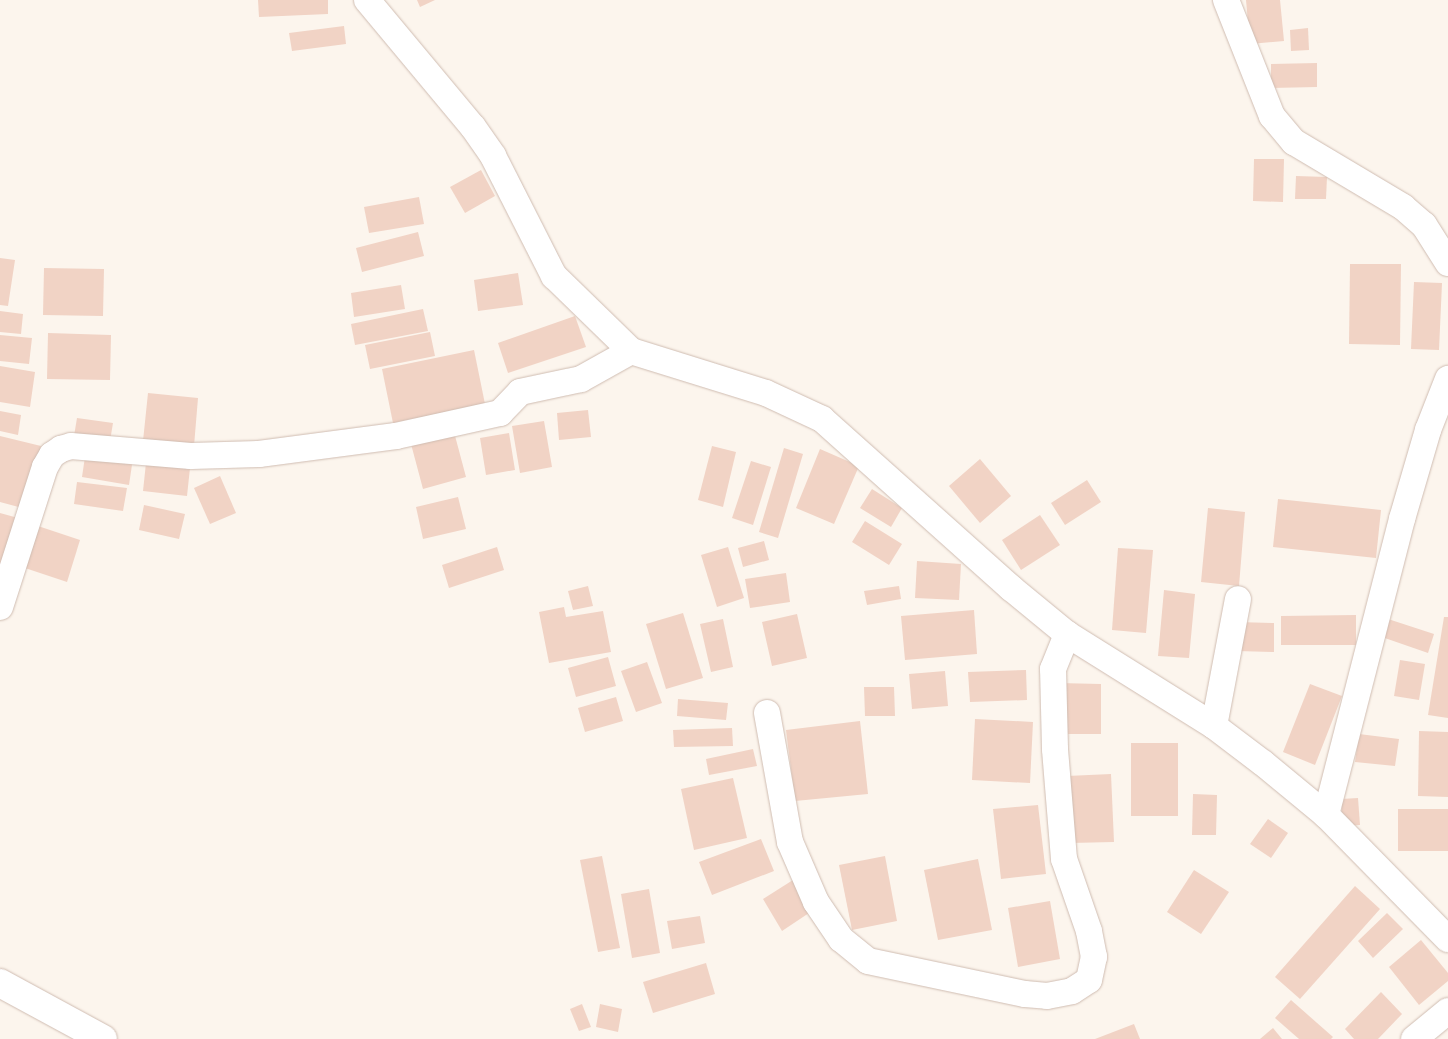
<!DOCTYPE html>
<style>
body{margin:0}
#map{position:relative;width:1448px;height:1039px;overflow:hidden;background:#fcf5ed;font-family:"Space Grotesk",sans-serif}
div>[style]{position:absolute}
.building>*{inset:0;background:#f1d3c5}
.roads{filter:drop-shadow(0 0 1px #cfbcb1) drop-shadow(0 0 1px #cfbcb1)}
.minor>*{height:26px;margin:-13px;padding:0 13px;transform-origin:13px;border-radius:13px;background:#fff}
.tertiary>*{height:28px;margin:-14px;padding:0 14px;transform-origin:14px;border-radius:14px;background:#fff}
span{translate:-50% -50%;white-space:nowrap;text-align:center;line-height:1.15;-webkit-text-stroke:4.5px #fef9f3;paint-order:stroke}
</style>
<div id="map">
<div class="building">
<div style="clip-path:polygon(258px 0,328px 0,328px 14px,259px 17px)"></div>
<div style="clip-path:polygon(417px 0,435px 0,420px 7px)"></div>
<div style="clip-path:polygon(1246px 0,1280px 0,1284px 41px,1250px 44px)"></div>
<div style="clip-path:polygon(344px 26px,346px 44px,292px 51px,289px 33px)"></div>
<div style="clip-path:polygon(1308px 28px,1309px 50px,1291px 51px,1290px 30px)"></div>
<div style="clip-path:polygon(1317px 63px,1317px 87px,1271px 88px,1271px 64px)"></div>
<div style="clip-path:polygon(1254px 159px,1284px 159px,1283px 202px,1253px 201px)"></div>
<div style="clip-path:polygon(481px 170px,495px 196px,465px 213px,450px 187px)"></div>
<div style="clip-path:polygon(1296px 176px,1327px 177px,1326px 199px,1295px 199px)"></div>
<div style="clip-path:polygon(419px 197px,424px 224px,369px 233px,364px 207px)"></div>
<div style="clip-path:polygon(418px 232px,424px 256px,362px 272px,356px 248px)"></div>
<div style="clip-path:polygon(0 258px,15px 260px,8px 306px,0 305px)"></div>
<div style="clip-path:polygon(1350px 264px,1401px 264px,1400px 345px,1349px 344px)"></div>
<div style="clip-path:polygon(44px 268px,104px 269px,103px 316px,43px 315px)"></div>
<div style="clip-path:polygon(518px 273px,523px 305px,478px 311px,474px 280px)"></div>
<div style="clip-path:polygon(1414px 282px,1442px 283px,1439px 350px,1411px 349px)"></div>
<div style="clip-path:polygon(401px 285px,405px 309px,354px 317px,351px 293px)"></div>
<div style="clip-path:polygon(423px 309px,428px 331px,355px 345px,351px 324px)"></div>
<div style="clip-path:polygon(0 311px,23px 314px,21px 334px,0 332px)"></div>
<div style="clip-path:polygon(575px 316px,586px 347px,508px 373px,498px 343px)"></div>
<div style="clip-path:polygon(430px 332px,435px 356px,370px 369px,365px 345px)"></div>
<div style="clip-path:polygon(48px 333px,111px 335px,110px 380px,47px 379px)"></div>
<div style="clip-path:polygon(0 335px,32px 338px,29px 364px,0 361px)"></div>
<div style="clip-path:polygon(474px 350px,485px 404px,393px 423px,382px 369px)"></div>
<div style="clip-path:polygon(0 366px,35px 372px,30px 407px,0 402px)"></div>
<div style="clip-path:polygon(148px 393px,198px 398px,194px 446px,143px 441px)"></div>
<div style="clip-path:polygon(588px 410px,591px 437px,559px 440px,557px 413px)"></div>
<div style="clip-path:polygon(0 411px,21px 415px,18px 435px,0 431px)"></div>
<div style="clip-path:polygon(77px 418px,113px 423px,110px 441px,74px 436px)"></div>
<div style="clip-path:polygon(544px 421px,552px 467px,520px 473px,512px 426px)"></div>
<div style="clip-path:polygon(454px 432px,466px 477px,423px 489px,411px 444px)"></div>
<div style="clip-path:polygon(509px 433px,515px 470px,486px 475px,480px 438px)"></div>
<div style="clip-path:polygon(0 436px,41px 446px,26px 509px,0 502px)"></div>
<div style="clip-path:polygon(712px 446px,736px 452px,723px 507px,698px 500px)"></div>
<div style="clip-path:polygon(784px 448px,803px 454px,778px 538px,759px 532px)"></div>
<div style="clip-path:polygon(820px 449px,859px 466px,834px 524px,796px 508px)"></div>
<div style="clip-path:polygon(86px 450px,133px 458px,129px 485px,82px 477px)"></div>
<div style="clip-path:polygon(980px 459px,1011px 496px,980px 523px,949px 486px)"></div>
<div style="clip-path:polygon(751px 461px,771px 467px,753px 525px,732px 518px)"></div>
<div style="clip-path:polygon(146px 463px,190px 468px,187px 496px,143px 491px)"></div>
<div style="clip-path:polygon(220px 476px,236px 513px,210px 524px,194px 488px)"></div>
<div style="clip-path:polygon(1087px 480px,1101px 502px,1065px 525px,1051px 503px)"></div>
<div style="clip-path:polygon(77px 482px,127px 488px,123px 511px,74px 504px)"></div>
<div style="clip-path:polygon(872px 489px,902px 508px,891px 527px,860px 508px)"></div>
<div style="clip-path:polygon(458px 497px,466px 529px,423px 539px,416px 507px)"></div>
<div style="clip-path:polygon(1278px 499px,1381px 510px,1376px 558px,1273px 547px)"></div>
<div style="clip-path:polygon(144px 505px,185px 514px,179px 539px,139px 530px)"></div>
<div style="clip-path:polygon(1208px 508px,1245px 512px,1239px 586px,1201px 582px)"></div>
<div style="clip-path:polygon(0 513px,18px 518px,0 569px)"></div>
<div style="clip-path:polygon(1040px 515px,1060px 545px,1021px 570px,1002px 540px)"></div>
<div style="clip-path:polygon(865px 521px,902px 544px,889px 565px,852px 542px)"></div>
<div style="clip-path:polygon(35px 525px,80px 540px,67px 582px,22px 567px)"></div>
<div style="clip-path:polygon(764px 541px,769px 560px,743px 567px,738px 548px)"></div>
<div style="clip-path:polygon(497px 547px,504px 570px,449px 588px,442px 565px)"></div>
<div style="clip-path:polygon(728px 547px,744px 598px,717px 607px,701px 555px)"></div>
<div style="clip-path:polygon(1118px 548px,1153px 550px,1146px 633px,1112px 630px)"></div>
<div style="clip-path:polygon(917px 561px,961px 564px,959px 600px,915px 598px)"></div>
<div style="clip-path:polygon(786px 573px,790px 602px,750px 608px,745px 579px)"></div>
<div style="clip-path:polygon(588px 586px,593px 606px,573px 610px,568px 591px)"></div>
<div style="clip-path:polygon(899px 586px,901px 599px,867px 605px,864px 591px)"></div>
<div style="clip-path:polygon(1164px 590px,1195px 594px,1189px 658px,1158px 656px)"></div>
<div style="clip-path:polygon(564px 607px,566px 617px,603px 611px,611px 652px,549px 663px,539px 612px)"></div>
<div style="clip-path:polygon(974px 610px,977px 654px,905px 660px,901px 616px)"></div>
<div style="clip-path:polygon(683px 613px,703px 678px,666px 689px,646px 624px)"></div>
<div style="clip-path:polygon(797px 614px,807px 658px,772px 666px,762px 622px)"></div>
<div style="clip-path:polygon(1356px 615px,1356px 645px,1281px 645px,1281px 616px)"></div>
<div style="clip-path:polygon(1444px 617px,1448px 617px,1448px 718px,1428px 715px)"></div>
<div style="clip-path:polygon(1385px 618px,1434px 634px,1428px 653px,1379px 636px)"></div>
<div style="clip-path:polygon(723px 619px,733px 667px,711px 672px,700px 624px)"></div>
<div style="clip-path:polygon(1237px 622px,1274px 623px,1274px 652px,1237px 651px)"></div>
<div style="clip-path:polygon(608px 657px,616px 686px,576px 697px,568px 668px)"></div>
<div style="clip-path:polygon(1400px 660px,1425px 664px,1419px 700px,1394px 696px)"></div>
<div style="clip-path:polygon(647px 662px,662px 703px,636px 712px,621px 671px)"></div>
<div style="clip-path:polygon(1026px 670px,1027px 700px,970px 702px,968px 672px)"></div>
<div style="clip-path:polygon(945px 671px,948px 706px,912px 709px,909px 674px)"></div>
<div style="clip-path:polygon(1058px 683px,1101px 684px,1101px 734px,1058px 734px)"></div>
<div style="clip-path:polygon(1310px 684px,1342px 696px,1315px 765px,1283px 752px)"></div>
<div style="clip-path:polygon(864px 687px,894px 687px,895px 716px,865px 716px)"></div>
<div style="clip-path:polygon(616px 697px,623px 721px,585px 732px,578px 708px)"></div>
<div style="clip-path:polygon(678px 699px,728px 703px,726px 720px,677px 716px)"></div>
<div style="clip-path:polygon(975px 719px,1033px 722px,1030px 783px,972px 780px)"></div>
<div style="clip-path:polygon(860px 721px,868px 794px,795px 801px,786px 730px)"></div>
<div style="clip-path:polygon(732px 728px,733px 746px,674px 747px,673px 730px)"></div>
<div style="clip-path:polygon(1419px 731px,1448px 732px,1448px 797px,1418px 796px)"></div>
<div style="clip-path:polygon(1359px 734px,1399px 739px,1395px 766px,1355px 762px)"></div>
<div style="clip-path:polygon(1131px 743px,1178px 743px,1178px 816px,1131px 816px)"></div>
<div style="clip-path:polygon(753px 749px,757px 766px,709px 775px,706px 759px)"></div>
<div style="clip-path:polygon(1111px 774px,1114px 842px,1070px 843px,1067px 776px)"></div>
<div style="clip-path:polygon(733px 778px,747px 838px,694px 850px,681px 789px)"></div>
<div style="clip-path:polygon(1193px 794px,1217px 795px,1216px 835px,1192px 835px)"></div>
<div style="clip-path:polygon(1358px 798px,1360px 825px,1343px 826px,1341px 799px)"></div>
<div style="clip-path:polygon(1038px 805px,1046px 874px,1001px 879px,993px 809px)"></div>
<div style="clip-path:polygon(1398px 809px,1448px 809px,1448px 851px,1398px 851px)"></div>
<div style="clip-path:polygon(1268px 819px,1288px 833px,1271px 858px,1250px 844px)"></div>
<div style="clip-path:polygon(761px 839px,774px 871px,712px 895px,699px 862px)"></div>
<div style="clip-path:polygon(602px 856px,620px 948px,598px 952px,580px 860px)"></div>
<div style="clip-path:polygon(885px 856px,897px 921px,852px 930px,839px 865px)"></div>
<div style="clip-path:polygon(978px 859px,992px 930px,938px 940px,924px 870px)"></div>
<div style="clip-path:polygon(1194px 870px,1229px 892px,1201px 934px,1167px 912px)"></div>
<div style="clip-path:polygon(793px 880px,812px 911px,782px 931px,763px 899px)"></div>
<div style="clip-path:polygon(1355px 886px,1380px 909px,1300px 999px,1275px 977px)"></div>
<div style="clip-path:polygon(649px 889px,660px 953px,632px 958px,621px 894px)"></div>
<div style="clip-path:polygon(1050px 901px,1060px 959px,1018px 967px,1008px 908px)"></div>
<div style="clip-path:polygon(1387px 913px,1403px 929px,1373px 958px,1358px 941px)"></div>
<div style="clip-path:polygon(700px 916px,705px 943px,672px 949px,667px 921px)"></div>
<div style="clip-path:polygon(1421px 940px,1448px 973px,1448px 981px,1419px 1005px,1389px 967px)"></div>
<div style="clip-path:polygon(706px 963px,715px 994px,653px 1013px,643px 982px)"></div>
<div style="clip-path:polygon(1381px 992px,1402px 1014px,1378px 1039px,1354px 1039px,1345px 1029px)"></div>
<div style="clip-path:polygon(1291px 1000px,1333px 1037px,1331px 1039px,1299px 1039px,1275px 1018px)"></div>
<div style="clip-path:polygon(582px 1004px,591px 1027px,579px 1031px,570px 1009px)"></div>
<div style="clip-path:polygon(600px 1004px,622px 1009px,618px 1032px,596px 1027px)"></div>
<div style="clip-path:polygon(1134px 1024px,1140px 1039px,1095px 1039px)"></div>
<div style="clip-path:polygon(1273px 1028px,1282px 1039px,1260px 1039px)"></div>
</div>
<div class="roads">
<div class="minor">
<div style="left:367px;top:0;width:165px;rotate:50.2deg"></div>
<div style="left:473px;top:127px;width:35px;rotate:55deg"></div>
<div style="left:493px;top:156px;width:135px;rotate:63.1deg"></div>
<div style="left:554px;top:276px;width:107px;rotate:44.2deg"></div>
<div style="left:631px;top:351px;width:141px;rotate:17.3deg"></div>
<div style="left:766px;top:393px;width:62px;rotate:24.9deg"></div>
<div style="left:822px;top:419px;width:254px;rotate:41.8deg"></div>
<div style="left:1011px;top:588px;width:72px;rotate:39.4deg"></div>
<div style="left:1067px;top:634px;width:173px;rotate:32deg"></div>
<div style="left:1214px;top:726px;width:61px;rotate:37.1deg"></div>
<div style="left:1263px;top:763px;width:82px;rotate:39.5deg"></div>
<div style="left:1326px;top:815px;width:174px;rotate:45.5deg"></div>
<div style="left:1226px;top:0;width:125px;rotate:68.4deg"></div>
<div style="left:1272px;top:116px;width:34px;rotate:50deg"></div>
<div style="left:1294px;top:142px;width:127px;rotate:30.8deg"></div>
<div style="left:1403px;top:207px;width:28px;rotate:41deg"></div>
<div style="left:1424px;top:225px;width:45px;rotate:57.7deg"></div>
<div style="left:0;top:607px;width:147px;rotate:-72.2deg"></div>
<div style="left:45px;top:467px;width:14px;rotate:-60deg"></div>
<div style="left:52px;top:455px;width:11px;rotate:-34deg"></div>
<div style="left:61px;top:449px;width:10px;rotate:-17deg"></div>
<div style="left:71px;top:446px;width:120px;rotate:4.8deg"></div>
<div style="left:191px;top:456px;width:68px;rotate:-1.7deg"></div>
<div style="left:259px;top:454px;width:138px;rotate:-7.5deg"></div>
<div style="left:396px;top:436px;width:107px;rotate:-12.5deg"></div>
<div style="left:500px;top:413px;width:29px;rotate:-46deg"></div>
<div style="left:520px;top:392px;width:62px;rotate:-12deg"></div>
<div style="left:581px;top:379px;width:57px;rotate:-29.2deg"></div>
<div style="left:767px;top:713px;width:131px;rotate:79.9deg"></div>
<div style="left:790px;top:842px;width:65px;rotate:66.6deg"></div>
<div style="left:816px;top:902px;width:45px;rotate:56deg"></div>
<div style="left:841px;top:939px;width:35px;rotate:39deg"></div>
<div style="left:868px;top:961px;width:160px;rotate:11.9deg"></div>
<div style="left:1025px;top:994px;width:22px;rotate:5deg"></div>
<div style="left:1047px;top:996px;width:25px;rotate:-11deg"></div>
<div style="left:1072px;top:991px;width:20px;rotate:-33deg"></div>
<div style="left:1089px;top:980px;width:24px;rotate:-78deg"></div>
<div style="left:1094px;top:957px;width:26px;rotate:-101deg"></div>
<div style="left:1089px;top:931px;width:76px;rotate:-109.1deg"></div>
<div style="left:1064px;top:859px;width:110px;rotate:-94.7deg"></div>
<div style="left:1055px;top:749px;width:80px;rotate:-91.4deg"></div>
<div style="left:1053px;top:669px;width:38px;rotate:-68deg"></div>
<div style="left:1214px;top:726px;width:129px;rotate:-79.3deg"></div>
<div style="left:1326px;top:815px;width:306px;rotate:-75.6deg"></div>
<div style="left:1402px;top:519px;width:93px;rotate:-73.7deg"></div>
<div style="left:1428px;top:430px;width:55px;rotate:-68.6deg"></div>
<div style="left:1414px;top:1039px;width:44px;rotate:-39.5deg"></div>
</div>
<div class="tertiary">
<div style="left:0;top:983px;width:117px;rotate:28.5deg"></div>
</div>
</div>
</div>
